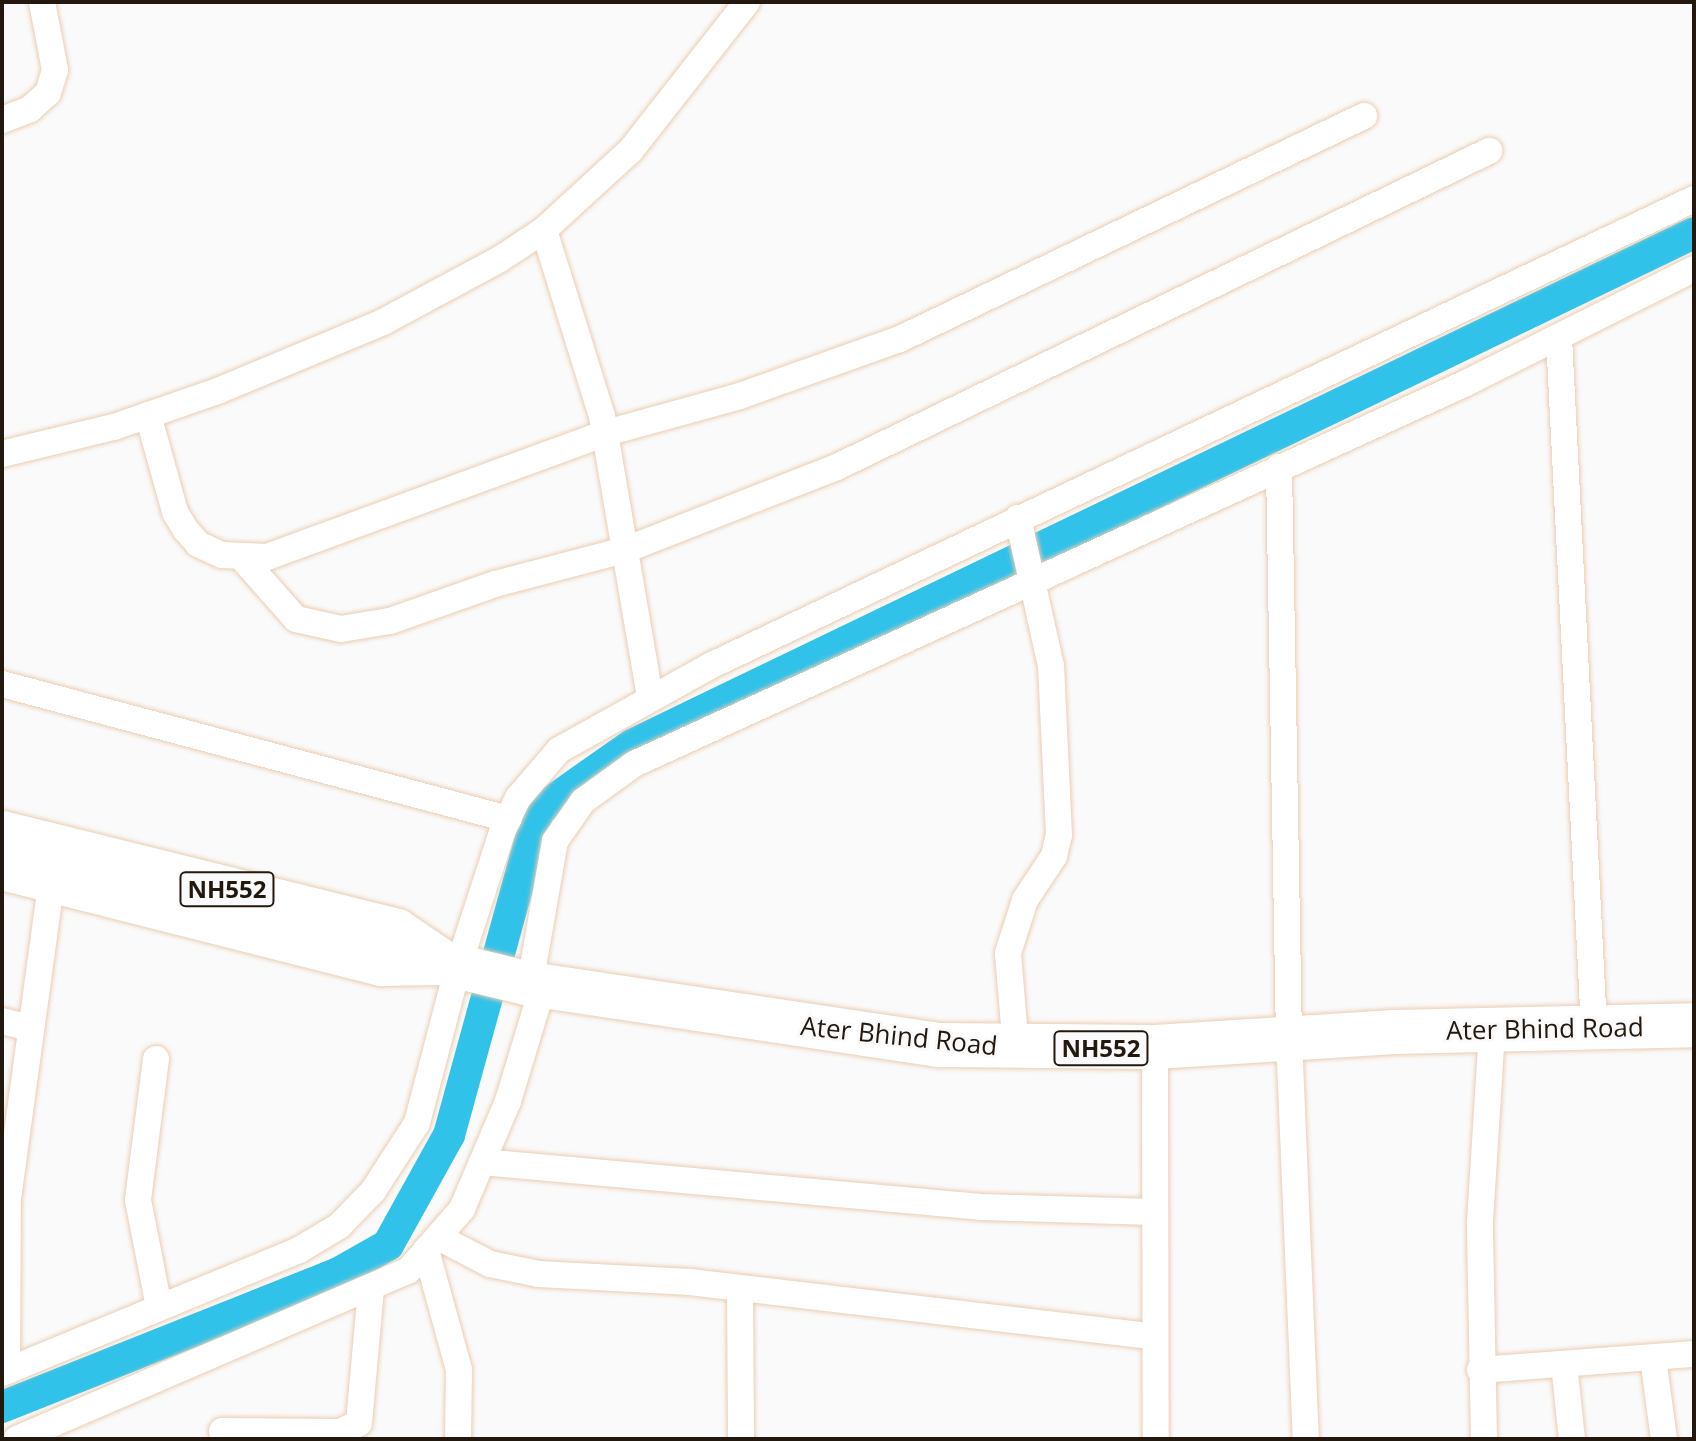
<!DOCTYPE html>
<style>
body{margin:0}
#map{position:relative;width:1696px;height:1441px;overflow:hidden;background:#fafafa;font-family:"Open Sans",sans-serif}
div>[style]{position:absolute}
.canal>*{height:32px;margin:-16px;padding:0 16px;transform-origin:16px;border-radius:16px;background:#31c2ea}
.roads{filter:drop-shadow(0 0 2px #eacdb1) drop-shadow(0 0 2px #eacdb1)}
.minor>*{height:26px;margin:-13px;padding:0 13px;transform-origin:13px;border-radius:13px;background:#fff}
.trunk>*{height:44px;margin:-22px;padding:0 22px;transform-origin:22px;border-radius:22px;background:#fff}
span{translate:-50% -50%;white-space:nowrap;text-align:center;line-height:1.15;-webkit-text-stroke:6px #fafafa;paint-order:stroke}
.shield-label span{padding:2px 6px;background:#fafafa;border:2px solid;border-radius:6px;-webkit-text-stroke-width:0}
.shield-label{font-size:24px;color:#22180e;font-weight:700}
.street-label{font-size:26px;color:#22180e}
.frame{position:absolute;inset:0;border:4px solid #22180e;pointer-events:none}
</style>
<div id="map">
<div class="canal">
<div style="left:2px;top:1407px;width:360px;rotate:-21.7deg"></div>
<div style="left:337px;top:1274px;width:59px;rotate:-29.6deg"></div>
<div style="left:388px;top:1245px;width:126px;rotate:-61deg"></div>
<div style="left:449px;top:1135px;width:336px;rotate:-74.6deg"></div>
<div style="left:538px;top:811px;width:115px;rotate:-35.1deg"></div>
<div style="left:632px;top:745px;width:1179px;rotate:-25.74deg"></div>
</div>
<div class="roads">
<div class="minor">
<div style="left:2px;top:120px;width:30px;rotate:-21deg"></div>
<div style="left:30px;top:109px;width:24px;rotate:-42deg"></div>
<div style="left:48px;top:93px;width:24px;rotate:-73deg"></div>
<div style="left:55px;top:70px;width:69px;rotate:-100.8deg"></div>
<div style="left:544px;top:230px;width:195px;rotate:72.7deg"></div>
<div style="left:602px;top:416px;width:285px;rotate:80.3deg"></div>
<div style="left:1559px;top:337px;width:693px;rotate:87.1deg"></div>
<div style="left:148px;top:415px;width:101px;rotate:74.4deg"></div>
<div style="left:175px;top:512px;width:21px;rotate:59deg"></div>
<div style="left:186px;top:530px;width:18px;rotate:49deg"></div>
<div style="left:198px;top:544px;width:26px;rotate:25deg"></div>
<div style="left:222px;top:555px;width:45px;rotate:2.5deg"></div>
<div style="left:267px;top:557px;width:361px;rotate:-20.1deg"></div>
<div style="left:606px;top:433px;width:139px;rotate:-15.4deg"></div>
<div style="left:740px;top:396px;width:170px;rotate:-19.6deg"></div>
<div style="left:900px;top:339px;width:515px;rotate:-25.67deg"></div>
<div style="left:2px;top:454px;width:115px;rotate:-13.6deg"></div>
<div style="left:114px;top:427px;width:112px;rotate:-19.2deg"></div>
<div style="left:220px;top:390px;width:177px;rotate:-22.6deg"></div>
<div style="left:383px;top:322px;width:133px;rotate:-28.3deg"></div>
<div style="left:500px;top:259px;width:53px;rotate:-33.4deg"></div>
<div style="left:544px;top:230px;width:118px;rotate:-42.6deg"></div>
<div style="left:631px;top:150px;width:188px;rotate:-51.9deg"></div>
<div style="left:1279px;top:467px;width:571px;rotate:89deg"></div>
<div style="left:1289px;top:1038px;width:401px;rotate:87.6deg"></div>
<div style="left:242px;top:558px;width:81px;rotate:48.5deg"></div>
<div style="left:296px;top:619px;width:46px;rotate:12.5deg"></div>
<div style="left:341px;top:629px;width:50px;rotate:-9.3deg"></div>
<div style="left:390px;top:621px;width:111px;rotate:-19.4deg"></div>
<div style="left:495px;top:584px;width:134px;rotate:-14.7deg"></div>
<div style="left:625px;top:550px;width:228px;rotate:-21.4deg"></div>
<div style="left:837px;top:467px;width:725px;rotate:-25.86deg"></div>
<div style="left:2px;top:684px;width:524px;rotate:14.94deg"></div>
<div style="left:530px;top:984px;width:145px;rotate:-80.1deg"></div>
<div style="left:555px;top:841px;width:49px;rotate:-55deg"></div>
<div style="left:583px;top:801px;width:63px;rotate:-36deg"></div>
<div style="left:634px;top:764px;width:915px;rotate:-24.6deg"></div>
<div style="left:1466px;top:383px;width:255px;rotate:-26.6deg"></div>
<div style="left:2px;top:1021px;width:29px;rotate:14deg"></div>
<div style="left:1155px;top:1047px;width:392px;rotate:89.9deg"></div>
<div style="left:1016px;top:1049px;width:96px;rotate:-94.8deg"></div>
<div style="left:1008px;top:953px;width:56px;rotate:-72.2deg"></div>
<div style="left:1025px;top:900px;width:53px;rotate:-56.6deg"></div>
<div style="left:1054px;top:856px;width:22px;rotate:-77deg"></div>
<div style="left:1059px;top:835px;width:169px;rotate:-92.7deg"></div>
<div style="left:1051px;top:666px;width:152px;rotate:-102.6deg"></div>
<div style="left:156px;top:1059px;width:142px;rotate:97.3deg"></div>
<div style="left:138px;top:1200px;width:109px;rotate:78.9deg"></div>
<div style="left:482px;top:1162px;width:501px;rotate:5.15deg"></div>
<div style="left:981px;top:1207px;width:172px;rotate:1.7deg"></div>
<div style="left:438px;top:1237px;width:59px;rotate:27.4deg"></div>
<div style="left:490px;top:1264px;width:50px;rotate:11.5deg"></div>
<div style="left:539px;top:1274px;width:151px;rotate:3deg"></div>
<div style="left:690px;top:1282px;width:466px;rotate:6.7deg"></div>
<div style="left:426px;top:1250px;width:124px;rotate:74.6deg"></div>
<div style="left:459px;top:1370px;width:69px;rotate:90.8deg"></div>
<div style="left:740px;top:1289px;width:150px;rotate:89.6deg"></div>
<div style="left:1653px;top:1358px;width:82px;rotate:82.3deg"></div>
<div style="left:1564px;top:1364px;width:75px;rotate:83.9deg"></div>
<div style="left:1480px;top:1370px;width:215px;rotate:-4.3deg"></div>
<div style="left:7px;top:1371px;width:172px;rotate:-89.7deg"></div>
<div style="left:8px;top:1199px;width:323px;rotate:-82.2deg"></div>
<div style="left:2px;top:1373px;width:321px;rotate:-22.5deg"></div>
<div style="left:299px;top:1250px;width:47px;rotate:-31deg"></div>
<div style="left:339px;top:1226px;width:49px;rotate:-45.8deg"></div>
<div style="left:373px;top:1191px;width:81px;rotate:-57.1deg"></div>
<div style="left:417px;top:1123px;width:161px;rotate:-75.3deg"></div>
<div style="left:458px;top:967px;width:142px;rotate:-71.9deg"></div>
<div style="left:502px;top:832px;width:38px;rotate:-65deg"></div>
<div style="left:518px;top:798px;width:63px;rotate:-49.5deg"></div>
<div style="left:559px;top:750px;width:173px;rotate:-29.1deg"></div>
<div style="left:710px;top:666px;width:1089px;rotate:-25.39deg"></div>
<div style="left:222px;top:1431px;width:118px;rotate:0.5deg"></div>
<div style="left:340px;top:1432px;width:21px;rotate:-25deg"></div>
<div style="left:359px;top:1423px;width:136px;rotate:-84.9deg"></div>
<div style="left:17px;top:1439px;width:426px;rotate:-23.3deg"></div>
<div style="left:408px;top:1271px;width:82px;rotate:-48.9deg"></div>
<div style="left:462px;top:1209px;width:117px;rotate:-66.9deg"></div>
<div style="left:508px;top:1101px;width:120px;rotate:-73.1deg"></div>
<div style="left:1484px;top:1439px;width:217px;rotate:-91.1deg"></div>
<div style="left:1480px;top:1222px;width:191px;rotate:-86.4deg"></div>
</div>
<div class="trunk">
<div style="left:2px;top:833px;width:407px;rotate:13.9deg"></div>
<div style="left:397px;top:931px;width:57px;rotate:34.2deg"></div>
<div style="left:2px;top:868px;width:392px;rotate:14.2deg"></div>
<div style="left:382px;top:964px;width:62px;rotate:-0.9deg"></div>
<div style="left:444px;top:963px;width:89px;rotate:13.7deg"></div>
<div style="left:530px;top:984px;width:415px;rotate:8.5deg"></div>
<div style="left:940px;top:1045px;width:215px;rotate:0.5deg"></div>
<div style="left:1155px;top:1047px;width:240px;rotate:-3.6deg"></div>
<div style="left:1395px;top:1032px;width:299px;rotate:-1.3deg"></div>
</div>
</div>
<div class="shield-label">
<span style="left:227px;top:889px">NH552</span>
<span style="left:1101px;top:1048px">NH552</span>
</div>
<div class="street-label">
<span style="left:1545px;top:1029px;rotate:-1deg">Ater Bhind Road</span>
<span style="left:899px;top:1036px;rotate:6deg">Ater Bhind Road</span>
</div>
<div class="frame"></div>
</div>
